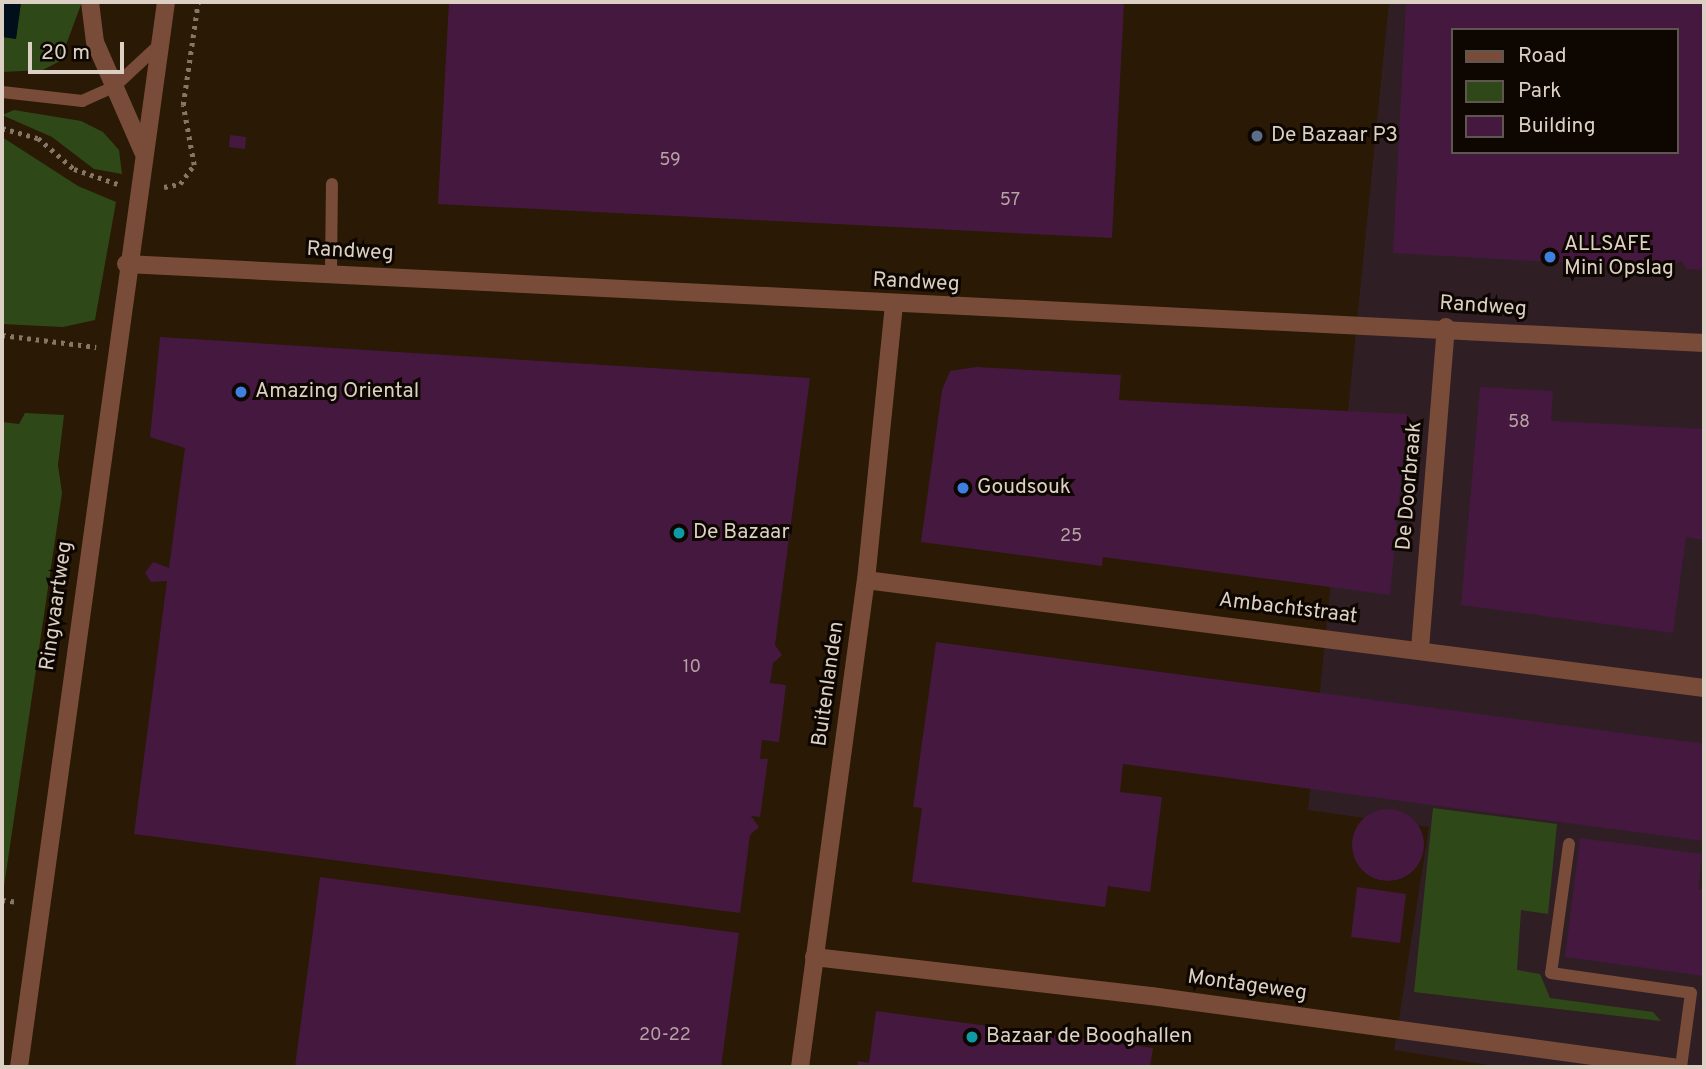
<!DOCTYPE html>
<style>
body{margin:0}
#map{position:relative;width:1706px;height:1069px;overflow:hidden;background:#2a1904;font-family:Overpass,sans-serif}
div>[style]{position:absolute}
.industrial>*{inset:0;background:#301e25}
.green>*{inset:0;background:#2e4917}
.water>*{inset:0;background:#000f1b}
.building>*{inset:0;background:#451840}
.round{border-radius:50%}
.path>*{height:4.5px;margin-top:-2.25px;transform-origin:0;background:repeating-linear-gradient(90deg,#857766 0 3.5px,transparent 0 8.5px)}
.service>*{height:12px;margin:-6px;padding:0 6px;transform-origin:6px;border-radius:6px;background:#784c38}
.minor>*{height:18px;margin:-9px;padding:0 9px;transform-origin:9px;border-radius:9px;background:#784c38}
.dots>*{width:19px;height:19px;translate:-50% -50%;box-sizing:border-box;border:4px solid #0d0601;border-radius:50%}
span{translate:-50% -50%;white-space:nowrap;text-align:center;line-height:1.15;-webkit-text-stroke:6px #0d0601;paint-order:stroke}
.number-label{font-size:18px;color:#b6a2a2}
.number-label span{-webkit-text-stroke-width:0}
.poi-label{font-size:21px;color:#dbd0c3}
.left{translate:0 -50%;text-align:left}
.street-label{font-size:21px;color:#dbd0c3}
.frame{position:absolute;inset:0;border:4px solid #dbd0c3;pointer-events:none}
.legend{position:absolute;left:1451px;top:28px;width:228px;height:126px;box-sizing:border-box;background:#0d0601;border:2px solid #5f574f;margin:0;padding:9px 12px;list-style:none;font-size:21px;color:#dbd0c3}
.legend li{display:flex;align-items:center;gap:14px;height:35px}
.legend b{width:35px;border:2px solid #5f574f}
.scale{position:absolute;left:28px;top:42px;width:96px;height:32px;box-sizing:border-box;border:4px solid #dbd0c3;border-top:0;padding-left:9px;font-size:21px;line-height:24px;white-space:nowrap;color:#dbd0c3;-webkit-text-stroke:5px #0d0601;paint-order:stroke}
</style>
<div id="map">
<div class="industrial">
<div style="clip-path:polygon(evenodd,1389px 2px,1704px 2px,1704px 1067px,1501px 1067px,1394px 1050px,1429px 827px,1308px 810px,1389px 2px,1452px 30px,1676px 30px,1676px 152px,1452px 152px,1452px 30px)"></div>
</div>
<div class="green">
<div style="clip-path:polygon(21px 2px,82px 2px,60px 61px,43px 70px,2px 72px,2px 37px,16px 38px)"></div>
<div style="clip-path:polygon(14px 110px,81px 121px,103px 132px,119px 150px,122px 174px,94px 169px,52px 137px,2px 115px)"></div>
<div style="clip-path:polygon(2px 137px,78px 186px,116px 202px,95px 320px,63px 327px,2px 324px)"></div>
<div style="clip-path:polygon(25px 413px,64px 415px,58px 465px,62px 493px,2px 900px,2px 422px,19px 424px)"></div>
<div style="clip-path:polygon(1433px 808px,1557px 824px,1548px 914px,1521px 910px,1517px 970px,1540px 974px,1550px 998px,1653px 1012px,1661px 1021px,1414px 992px)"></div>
</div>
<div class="water">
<div style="clip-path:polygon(2px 2px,21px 2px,16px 39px,2px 37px)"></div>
</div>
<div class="building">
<div style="clip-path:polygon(449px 2px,1124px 2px,1112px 238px,438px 204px)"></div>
<div style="clip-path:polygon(evenodd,1406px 2px,1704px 2px,1704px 270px,1686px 269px,1682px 261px,1667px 268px,1658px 260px,1644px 267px,1393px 253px,1406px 2px,1452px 30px,1676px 30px,1676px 152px,1452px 152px,1452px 30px)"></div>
<div style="clip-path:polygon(230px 135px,246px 137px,245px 149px,229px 147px)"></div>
<div style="clip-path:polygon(160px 337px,810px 378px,775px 645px,782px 655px,773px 663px,770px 683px,786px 685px,779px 742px,762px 740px,760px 759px,768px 759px,760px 817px,751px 816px,759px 827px,750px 835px,740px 913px,134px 834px,167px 581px,151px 582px,145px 573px,153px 562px,169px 568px,185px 448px,150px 437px)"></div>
<div style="clip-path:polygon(976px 367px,1121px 375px,1119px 400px,1407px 414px,1390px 595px,1103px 557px,1102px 566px,921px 542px,942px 390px,950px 371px)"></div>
<div style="clip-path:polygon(1480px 387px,1553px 391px,1551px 421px,1704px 429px,1704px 540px,1686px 537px,1673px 633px,1461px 605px)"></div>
<div style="clip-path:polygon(936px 642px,1704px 744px,1704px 841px,1123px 764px,1120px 792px,1162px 797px,1150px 892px,1108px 886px,1105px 907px,912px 882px,922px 808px,913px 807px)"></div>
<div class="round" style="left:1352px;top:809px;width:72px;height:72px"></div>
<div style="clip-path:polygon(1580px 838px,1702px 854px,1698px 889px,1704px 890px,1704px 976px,1565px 957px)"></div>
<div style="clip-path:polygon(320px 877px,739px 933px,721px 1067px,295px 1067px)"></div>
<div style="clip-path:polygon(1357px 887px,1406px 894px,1400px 943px,1351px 937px)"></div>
<div style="clip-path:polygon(876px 1011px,1153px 1048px,1150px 1067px,857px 1067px,858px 1061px,869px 1063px)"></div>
</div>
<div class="path">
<div style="left:2px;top:128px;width:37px;rotate:16deg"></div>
<div style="left:38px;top:138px;width:48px;rotate:40.7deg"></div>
<div style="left:74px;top:169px;width:46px;rotate:18.8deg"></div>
<div style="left:164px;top:187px;width:16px;rotate:-11deg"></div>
<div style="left:180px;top:184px;width:24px;rotate:-54deg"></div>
<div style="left:194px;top:165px;width:61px;rotate:-100.4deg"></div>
<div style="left:183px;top:105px;width:104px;rotate:-81.7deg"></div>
<div style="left:2px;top:335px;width:95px;rotate:7.3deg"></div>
<div style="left:2px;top:900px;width:17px;rotate:7deg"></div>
</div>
<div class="service">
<div style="left:2px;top:92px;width:81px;rotate:6.4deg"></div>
<div style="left:82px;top:101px;width:36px;rotate:-24deg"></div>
<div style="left:115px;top:86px;width:60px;rotate:-43deg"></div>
<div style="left:331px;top:274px;width:90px;rotate:-89.4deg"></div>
<div style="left:1569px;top:844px;width:130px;rotate:97.9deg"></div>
<div style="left:1551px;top:973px;width:141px;rotate:8.1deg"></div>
<div style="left:1691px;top:993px;width:75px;rotate:97.7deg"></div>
</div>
<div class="minor">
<div style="left:90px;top:2px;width:40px;rotate:82.9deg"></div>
<div style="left:95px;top:42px;width:120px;rotate:66.4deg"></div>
<div style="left:126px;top:264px;width:1580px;rotate:2.87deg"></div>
<div style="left:866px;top:580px;width:845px;rotate:7.34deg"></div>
<div style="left:1420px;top:649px;width:323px;rotate:-85.4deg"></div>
<div style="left:814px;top:957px;width:339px;rotate:6.6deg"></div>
<div style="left:1151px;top:996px;width:527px;rotate:7.75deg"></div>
<div style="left:19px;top:1067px;width:1075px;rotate:-82.14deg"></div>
<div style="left:800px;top:1067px;width:491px;rotate:-82.3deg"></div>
<div style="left:866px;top:580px;width:276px;rotate:-84.2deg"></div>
</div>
<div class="dots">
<div style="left:1257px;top:136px;background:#5c6f8a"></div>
<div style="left:1550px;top:257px;background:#3f7fe0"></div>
<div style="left:241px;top:392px;background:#3f7fe0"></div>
<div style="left:963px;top:488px;background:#3f7fe0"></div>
<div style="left:679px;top:533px;background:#0f9aa8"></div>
<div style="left:972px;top:1037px;background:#0f9aa8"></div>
</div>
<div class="number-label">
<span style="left:670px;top:161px">59</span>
<span style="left:1010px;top:201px">57</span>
<span style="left:1519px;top:423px">58</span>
<span style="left:1071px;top:537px">25</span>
<span style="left:692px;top:668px">10</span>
<span style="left:665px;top:1036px">20-22</span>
</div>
<div class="poi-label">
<span class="left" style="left:1271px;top:136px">De Bazaar P3</span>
<span class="left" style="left:1564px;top:257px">ALLSAFE<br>Mini Opslag</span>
<span class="left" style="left:255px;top:392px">Amazing Oriental</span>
<span class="left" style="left:977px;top:488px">Goudsouk</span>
<span class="left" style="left:693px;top:533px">De Bazaar</span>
<span class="left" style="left:986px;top:1037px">Bazaar de Booghallen</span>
</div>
<div class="street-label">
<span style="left:350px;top:252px;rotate:3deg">Randweg</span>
<span style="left:916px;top:283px;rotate:3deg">Randweg</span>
<span style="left:1483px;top:307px;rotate:4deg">Randweg</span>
<span style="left:1410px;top:486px;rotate:-85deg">De Doorbraak</span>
<span style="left:57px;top:606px;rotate:-82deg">Ringvaartweg</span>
<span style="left:1288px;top:609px;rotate:7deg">Ambachtstraat</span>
<span style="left:829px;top:684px;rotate:-82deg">Buitenlanden</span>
<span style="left:1247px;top:986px;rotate:8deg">Montageweg</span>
</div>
<div class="frame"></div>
<ul class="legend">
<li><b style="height:9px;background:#784c38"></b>Road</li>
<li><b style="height:19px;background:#2e4917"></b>Park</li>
<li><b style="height:19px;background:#451840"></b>Building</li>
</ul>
<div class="scale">20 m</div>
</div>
